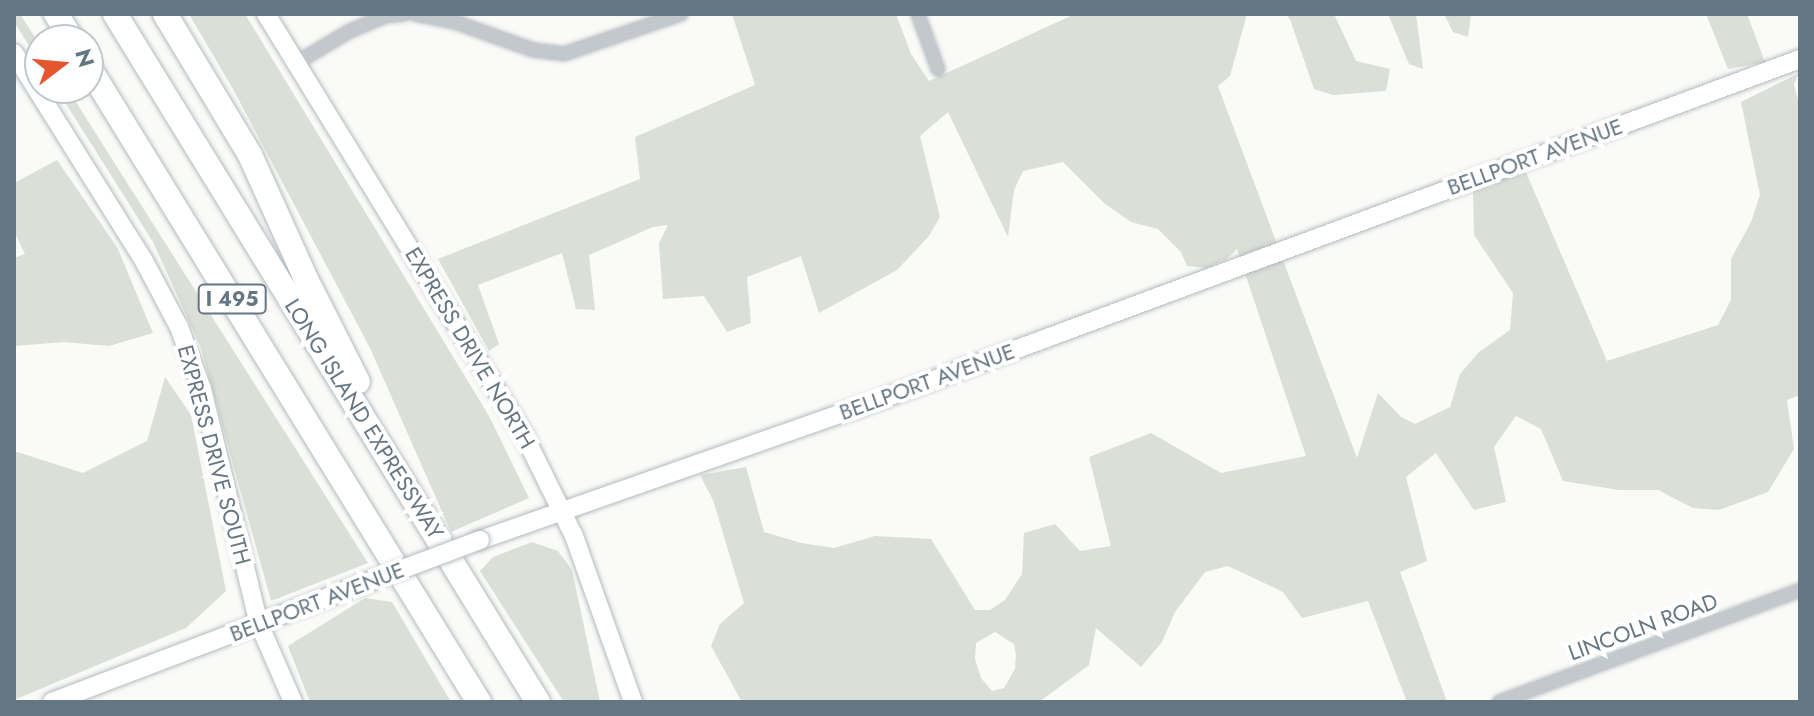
<!DOCTYPE html>
<style>
body{margin:0}
#map{position:relative;width:1814px;height:716px;overflow:hidden;background:#fafaf8;font-family:Jost,sans-serif}
div>[style]{position:absolute}
.green>*{inset:0;background:#dadfd7}
.roads{filter:drop-shadow(0 0 2px #b3babf) drop-shadow(0 0 2px #b3babf)}
.minor>*{height:12px;margin:-6px;padding:0 6px;transform-origin:6px;border-radius:6px;background:#c3c8cc}
.secondary>*{height:18px;margin:-9px;padding:0 9px;transform-origin:9px;border-radius:9px;background:#fff}
.motorway>*{height:24px;margin:-12px;padding:0 12px;transform-origin:12px;border-radius:12px;background:#fff}
.bridges{filter:drop-shadow(0 0 2px #b3babf) drop-shadow(0 0 2px #b3babf)}
.secondary-bridge>*{height:18px;margin:-9px;padding:0 9px;transform-origin:9px;border-radius:9px;background:#fff}
span{translate:-50% -50%;white-space:nowrap;text-align:center;line-height:1.15;-webkit-text-stroke:8px #fff;paint-order:stroke}
.shield-label span{padding:2px 6px;background:#fff;border:2px solid;border-radius:6px;-webkit-text-stroke-width:0}
.shield-label{font-size:20px;color:#657683;font-weight:700}
.street-label{font-size:22px;color:#657683}
.frame{position:absolute;inset:0;border:16px solid #657683;pointer-events:none}
.north{position:absolute;left:24px;top:24px;width:80px;height:80px;box-sizing:border-box;background:#fff;border:2px solid #c1c8cd;border-radius:50%;rotate:74deg;font-size:22px;font-weight:700;line-height:32px;text-align:center;color:#657683}
.north::after{content:'';display:block;margin:auto;width:28px;height:36px;background:#e4572e;clip-path:polygon(50% 0,100% 100%,50% 72%,0 100%)}
</style>
<div id="map">
<div class="green">
<div style="clip-path:polygon(14px 14px,20px 14px,40px 45px,40px 63px,14px 22px)"></div>
<div style="clip-path:polygon(189px 14px,245px 14px,489px 416px,529px 498px,451px 532px,370px 348px,233px 89px)"></div>
<div style="clip-path:polygon(evenodd,732px 14px,896px 14px,911px 54px,929px 81px,1075px 14px,1247px 14px,1230px 76px,1218px 86px,1357px 458px,1378px 393px,1401px 417px,1415px 424px,1450px 407px,1460px 374px,1479px 352px,1510px 330px,1513px 293px,1474px 235px,1473px 191px,1525px 170px,1607px 361px,1718px 325px,1731px 300px,1731px 259px,1751px 222px,1760px 195px,1741px 102px,1799px 73px,1794px 84px,1800px 109px,1800px 395px,1787px 400px,1794px 449px,1768px 492px,1719px 510px,1693px 508px,1658px 490px,1619px 490px,1563px 481px,1541px 429px,1516px 416px,1494px 447px,1506px 502px,1474px 510px,1436px 453px,1406px 477px,1427px 561px,1400px 572px,1447px 702px,1407px 702px,1368px 601px,1302px 618px,1283px 592px,1228px 566px,1205px 572px,1175px 612px,1162px 642px,1141px 667px,1096px 628px,1089px 665px,1039px 702px,742px 702px,711px 646px,720px 624px,744px 603px,713px 500px,700px 475px,746px 467px,764px 532px,801px 543px,834px 548px,875px 536px,931px 539px,975px 610px,990px 610px,1005px 600px,1022px 574px,1024px 533px,1055px 524px,1080px 551px,1111px 546px,1089px 457px,1151px 433px,1221px 473px,1306px 456px,1237px 249px,1227px 259px,1207px 268px,1187px 266px,1181px 252px,1158px 229px,1131px 222px,1104px 203px,1063px 162px,1023px 171px,1014px 190px,1008px 237px,948px 112px,920px 136px,940px 217px,929px 236px,897px 270px,819px 313px,801px 256px,747px 277px,751px 323px,727px 332px,704px 296px,663px 299px,659px 243px,668px 225px,653px 227px,589px 255px,595px 310px,576px 309px,562px 253px,478px 285px,499px 344px,489px 351px,438px 259px,640px 179px,635px 137px,755px 85px,732px 14px,995px 632px,1014px 644px,1016px 655px,1015px 669px,1004px 688px,992px 691px,981px 678px,975px 659px,976px 643px,995px 632px)"></div>
<div style="clip-path:polygon(1285px 14px,1334px 14px,1356px 61px,1390px 69px,1386px 91px,1333px 95px,1314px 89px,1290px 19px)"></div>
<div style="clip-path:polygon(1388px 14px,1416px 14px,1423px 69px,1409px 64px)"></div>
<div style="clip-path:polygon(1444px 14px,1471px 14px,1468px 37px,1453px 32px)"></div>
<div style="clip-path:polygon(1706px 14px,1747px 14px,1765px 62px,1728px 69px)"></div>
<div style="clip-path:polygon(56px 88px,67px 88px,368px 563px,271px 601px,201px 348px,153px 242px)"></div>
<div style="clip-path:polygon(57px 160px,117px 247px,153px 333px,109px 346px,64px 342px,14px 346px,14px 258px,25px 254px,14px 231px,14px 183px)"></div>
<div style="clip-path:polygon(165px 377px,191px 415px,226px 591px,186px 628px,14px 700px,14px 451px,83px 473px,147px 441px)"></div>
<div style="clip-path:polygon(532px 542px,558px 551px,572px 570px,600px 702px,564px 702px,480px 571px,493px 557px)"></div>
<div style="clip-path:polygon(365px 598px,392px 602px,451px 702px,310px 702px,288px 646px)"></div>
</div>
<div class="roads">
<div class="minor">
<div style="left:415px;top:14px;width:41px;rotate:11.3deg"></div>
<div style="left:455px;top:22px;width:83px;rotate:19.7deg"></div>
<div style="left:533px;top:50px;width:31px;rotate:7deg"></div>
<div style="left:564px;top:54px;width:124px;rotate:-18.9deg"></div>
<div style="left:918px;top:14px;width:59px;rotate:70deg"></div>
<div style="left:296px;top:63px;width:63px;rotate:-30.7deg"></div>
<div style="left:350px;top:31px;width:38px;rotate:-23deg"></div>
<div style="left:385px;top:16px;width:20px;rotate:-6deg"></div>
<div style="left:1499px;top:702px;width:321px;rotate:-20.4deg"></div>
</div>
<div class="secondary">
<div style="left:266px;top:14px;width:494px;rotate:58.5deg"></div>
<div style="left:524px;top:435px;width:113px;rotate:63.7deg"></div>
<div style="left:574px;top:536px;width:176px;rotate:70.4deg"></div>
<div style="left:14px;top:53px;width:245px;rotate:58deg"></div>
<div style="left:144px;top:261px;width:75px;rotate:62.1deg"></div>
<div style="left:179px;top:327px;width:66px;rotate:69.6deg"></div>
<div style="left:202px;top:389px;width:242px;rotate:76.4deg"></div>
<div style="left:259px;top:624px;width:85px;rotate:66.4deg"></div>
<div style="left:480px;top:540px;width:397px;rotate:-19.3deg"></div>
<div style="left:855px;top:409px;width:1008px;rotate:-20.32deg"></div>
<div style="left:52px;top:702px;width:333px;rotate:-20.8deg"></div>
</div>
<div class="motorway">
<div style="left:56px;top:14px;width:31px;rotate:58deg"></div>
<div style="left:115px;top:14px;width:808px;rotate:58.42deg"></div>
<div style="left:165px;top:14px;width:165px;rotate:58.9deg"></div>
<div style="left:250px;top:155px;width:136px;rotate:65.7deg"></div>
<div style="left:306px;top:279px;width:115px;rotate:63.2deg"></div>
<div style="left:88px;top:66px;width:747px;rotate:58.42deg"></div>
</div>
</div>
<div class="bridges">
<div class="secondary-bridge">
<div style="left:363px;top:584px;width:125px;rotate:-20.6deg"></div>
</div>
</div>
<div class="shield-label">
<span style="left:232px;top:299px">I 495</span>
</div>
<div class="street-label">
<span style="left:1535px;top:157px;rotate:-20deg">BELLPORT AVENUE</span>
<span style="left:470px;top:348px;rotate:59deg">EXPRESS DRIVE NORTH</span>
<span style="left:927px;top:382px;rotate:-20deg">BELLPORT AVENUE</span>
<span style="left:364px;top:419px;rotate:58deg">LONG ISLAND EXPRESSWAY</span>
<span style="left:214px;top:455px;rotate:75deg">EXPRESS DRIVE SOUTH</span>
<span style="left:317px;top:602px;rotate:-21deg">BELLPORT AVENUE</span>
<span style="left:1643px;top:627px;rotate:-20deg">LINCOLN ROAD</span>
</div>
<div class="frame"></div>
<div class="north">N</div>
</div>
